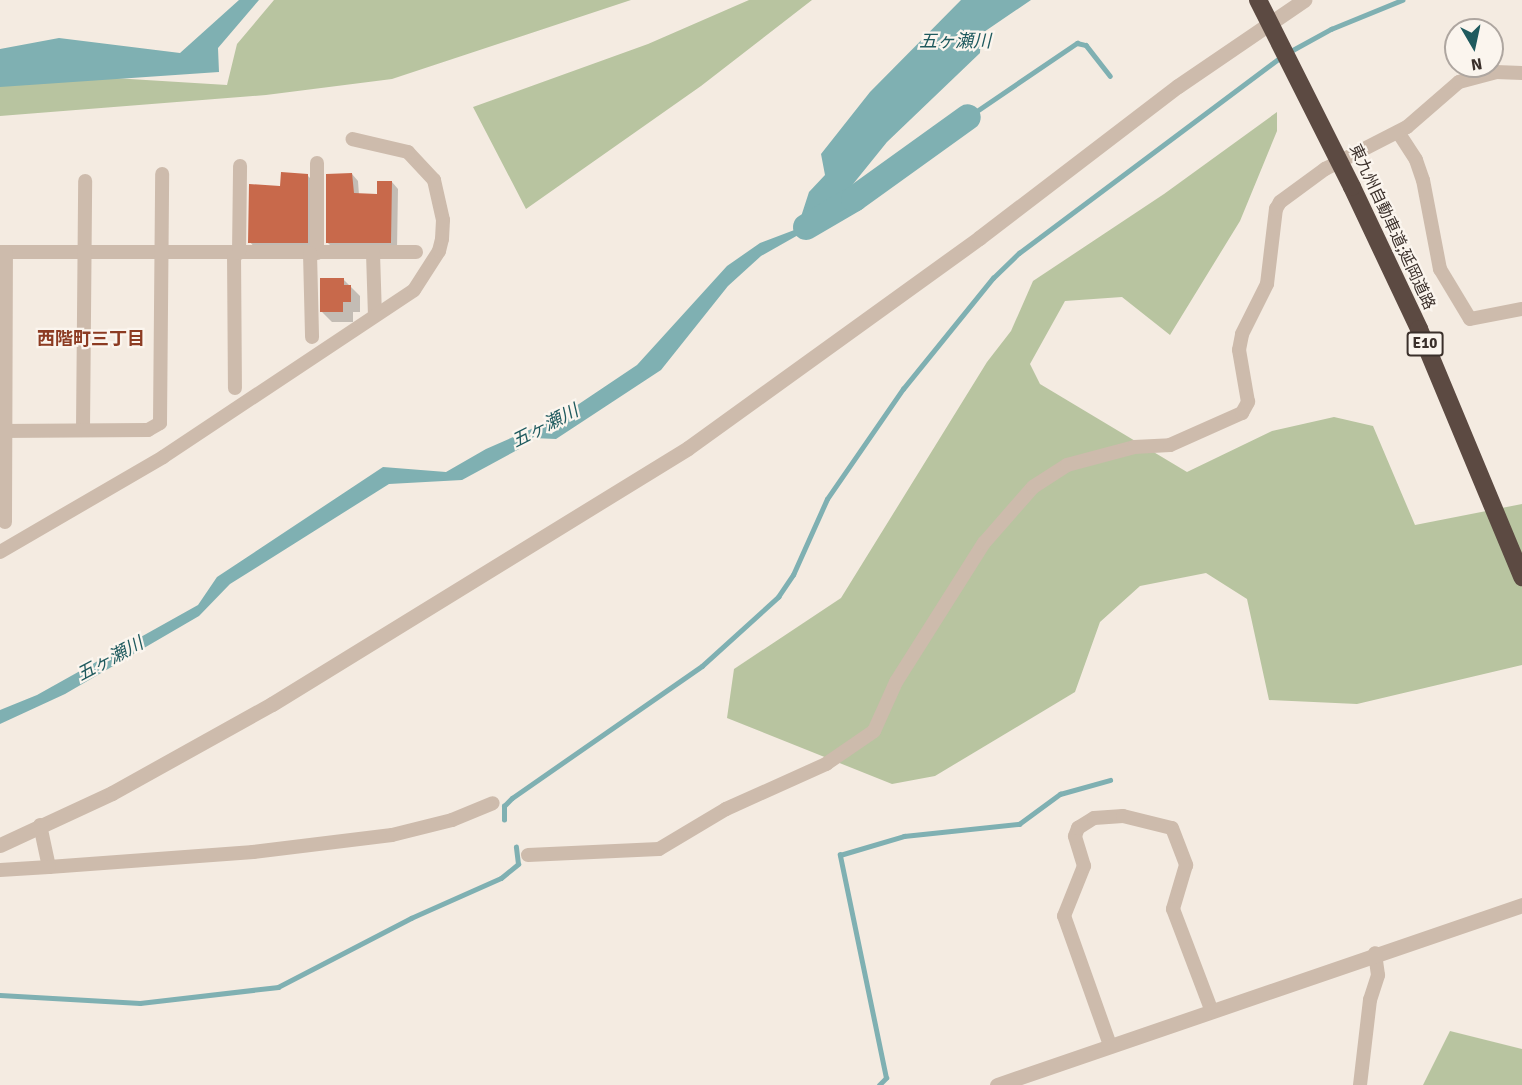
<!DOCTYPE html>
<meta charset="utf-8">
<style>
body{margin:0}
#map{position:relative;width:1522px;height:1085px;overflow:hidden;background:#f4ebe1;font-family:Signika,"Noto Sans JP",sans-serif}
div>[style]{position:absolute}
.green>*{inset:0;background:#b8c4a0}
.water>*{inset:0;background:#7fb0b2}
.shadow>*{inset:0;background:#0003}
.stream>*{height:4.5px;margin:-2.25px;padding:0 2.25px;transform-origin:2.25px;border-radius:2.25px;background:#7fb0b2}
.river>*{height:26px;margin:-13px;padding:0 13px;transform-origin:13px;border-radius:13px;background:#7fb0b2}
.building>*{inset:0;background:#c8694b}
.minor>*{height:14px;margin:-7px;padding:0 7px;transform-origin:7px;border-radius:7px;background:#cdbbac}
.tertiary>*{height:15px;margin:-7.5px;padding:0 7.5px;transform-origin:7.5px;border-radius:7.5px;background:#cdbbac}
.motorway>*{height:18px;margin:-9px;padding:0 9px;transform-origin:9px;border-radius:9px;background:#5c4a42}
.motorway-bridge>*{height:18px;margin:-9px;padding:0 9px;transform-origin:9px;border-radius:9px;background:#5c4a42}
span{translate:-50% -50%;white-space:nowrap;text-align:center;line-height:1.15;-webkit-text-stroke:4.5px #fbf5ee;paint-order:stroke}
.shield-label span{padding:2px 4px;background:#fbf5ee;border:2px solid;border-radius:4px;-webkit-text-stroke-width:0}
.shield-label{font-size:15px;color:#3b302b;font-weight:700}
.street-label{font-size:16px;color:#3b302b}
.water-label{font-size:18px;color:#1f5a5e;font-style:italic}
.neighbourhood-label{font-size:18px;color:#8c3b22;font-weight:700}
.north{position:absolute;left:1444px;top:18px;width:60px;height:60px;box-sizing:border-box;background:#fbf5ee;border:2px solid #aea6a0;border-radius:50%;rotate:171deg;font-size:16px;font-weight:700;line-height:24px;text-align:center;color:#3b302b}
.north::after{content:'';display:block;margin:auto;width:21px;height:27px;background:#1f5a5e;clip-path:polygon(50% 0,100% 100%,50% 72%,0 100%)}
</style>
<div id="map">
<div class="green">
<div style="clip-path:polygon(274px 0,631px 0,392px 79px,266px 95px,0 116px,0 71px,227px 85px,237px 44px)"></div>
<div style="clip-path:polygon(749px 0,812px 0,701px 86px,526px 209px,473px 107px,648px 44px)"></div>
<div style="clip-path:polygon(1277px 112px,1277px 131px,1240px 221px,1170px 335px,1122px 297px,1065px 301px,1030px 364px,1040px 384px,1187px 472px,1272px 431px,1334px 417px,1373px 426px,1415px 525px,1522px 504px,1522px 665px,1357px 704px,1269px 700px,1247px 599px,1206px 573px,1140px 586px,1100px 622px,1075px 692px,935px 776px,892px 784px,727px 718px,734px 669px,841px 598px,987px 362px,1011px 331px,1033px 281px,1164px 194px)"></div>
<div style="clip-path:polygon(1450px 1031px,1522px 1049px,1522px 1085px,1423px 1085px)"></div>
</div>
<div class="water">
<div style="clip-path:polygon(239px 0,259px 0,218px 48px,219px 72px,0 87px,0 49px,59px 38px,180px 53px)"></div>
<div style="clip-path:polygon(961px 0,1031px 0,981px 34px,980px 53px,887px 142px,845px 194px,807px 230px,761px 256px,728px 286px,661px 370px,556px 439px,533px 438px,516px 445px,519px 449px,462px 480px,389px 484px,230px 584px,199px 616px,65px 694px,0 724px,0 710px,37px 695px,198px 605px,217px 577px,383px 467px,446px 472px,486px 449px,561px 416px,637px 365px,727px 266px,760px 243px,797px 229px,809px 192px,825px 175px,821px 154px,870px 92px)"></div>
</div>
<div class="shadow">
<div style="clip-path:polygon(352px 174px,358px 181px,359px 195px,378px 196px,392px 182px,398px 189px,397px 249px,334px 249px,327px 242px)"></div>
<div style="clip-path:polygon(307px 175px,314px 182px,314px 249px,256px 249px,250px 242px,282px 188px)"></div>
<div style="clip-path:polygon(344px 280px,360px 296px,360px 312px,353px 312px,353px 322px,332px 322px,322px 312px)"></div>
</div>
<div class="stream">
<div style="left:1289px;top:52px;width:48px;rotate:-28.7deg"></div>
<div style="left:1331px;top:29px;width:77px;rotate:-22.2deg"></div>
<div style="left:968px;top:117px;width:132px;rotate:-34.2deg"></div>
<div style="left:1077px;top:43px;width:9px;rotate:13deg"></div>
<div style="left:1086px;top:45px;width:39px;rotate:52deg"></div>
<div style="left:504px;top:820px;width:14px;rotate:-90deg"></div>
<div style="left:504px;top:806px;width:11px;rotate:-45deg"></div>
<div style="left:512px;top:798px;width:231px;rotate:-34.8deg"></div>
<div style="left:702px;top:666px;width:103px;rotate:-42.2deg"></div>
<div style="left:778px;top:597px;width:27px;rotate:-56deg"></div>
<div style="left:793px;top:575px;width:83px;rotate:-65.9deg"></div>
<div style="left:827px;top:499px;width:134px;rotate:-55.4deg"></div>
<div style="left:903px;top:389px;width:143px;rotate:-51deg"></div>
<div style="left:993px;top:278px;width:36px;rotate:-44deg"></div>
<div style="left:1019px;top:253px;width:327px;rotate:-36.8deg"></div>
<div style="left:0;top:995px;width:140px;rotate:3.3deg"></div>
<div style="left:140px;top:1003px;width:139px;rotate:-6.6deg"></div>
<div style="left:278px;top:987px;width:150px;rotate:-27.4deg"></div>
<div style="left:411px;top:918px;width:98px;rotate:-24deg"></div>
<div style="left:501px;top:878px;width:22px;rotate:-39deg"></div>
<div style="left:518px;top:864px;width:17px;rotate:-97deg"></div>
<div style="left:879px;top:1085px;width:10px;rotate:-45deg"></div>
<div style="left:886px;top:1078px;width:228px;rotate:-101.7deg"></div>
<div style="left:840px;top:855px;width:67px;rotate:-16.5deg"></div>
<div style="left:904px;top:836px;width:116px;rotate:-6deg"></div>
<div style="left:1019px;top:824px;width:51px;rotate:-36.2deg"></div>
<div style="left:1060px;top:794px;width:52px;rotate:-15.6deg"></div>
</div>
<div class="river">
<div style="left:806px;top:227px;width:56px;rotate:-30.3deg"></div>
<div style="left:854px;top:199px;width:140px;rotate:-35.7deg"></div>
</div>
<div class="building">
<div style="clip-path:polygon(281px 172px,308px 174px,308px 243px,248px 243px,249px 184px,280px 186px)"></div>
<div style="clip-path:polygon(352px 173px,354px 193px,377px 194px,377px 181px,392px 181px,391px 243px,326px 243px,326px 174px)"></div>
<div style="clip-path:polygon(320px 278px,344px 278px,344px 285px,351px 285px,351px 302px,343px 302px,343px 312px,320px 312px)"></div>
</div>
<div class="minor">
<div style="left:1398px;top:132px;width:33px;rotate:57deg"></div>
<div style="left:1416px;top:160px;width:21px;rotate:71deg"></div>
<div style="left:1423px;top:180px;width:91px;rotate:79.2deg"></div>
<div style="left:1440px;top:269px;width:58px;rotate:59deg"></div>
<div style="left:1470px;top:319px;width:53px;rotate:-10.9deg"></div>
<div style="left:317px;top:163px;width:90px;rotate:90deg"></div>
<div style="left:0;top:252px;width:416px"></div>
<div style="left:234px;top:253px;width:135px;rotate:89.6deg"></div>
<div style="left:239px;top:253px;width:87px;rotate:-89.3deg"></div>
<div style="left:310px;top:253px;width:84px;rotate:88.6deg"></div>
<div style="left:373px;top:253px;width:62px;rotate:88.2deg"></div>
<div style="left:83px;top:430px;width:249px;rotate:-89.5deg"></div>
<div style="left:0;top:431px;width:148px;rotate:-0.4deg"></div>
<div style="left:148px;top:430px;width:14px;rotate:-30deg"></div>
<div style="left:160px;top:423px;width:249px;rotate:-89.5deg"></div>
<div style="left:5px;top:522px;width:270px;rotate:-89.8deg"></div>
<div style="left:0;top:552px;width:189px;rotate:-30.2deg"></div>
<div style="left:163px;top:457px;width:301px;rotate:-33.6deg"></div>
<div style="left:414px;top:290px;width:46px;rotate:-57.3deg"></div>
<div style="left:439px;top:251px;width:12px;rotate:-76deg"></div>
<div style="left:442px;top:239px;width:19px;rotate:-87deg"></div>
<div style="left:443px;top:220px;width:41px;rotate:-102.7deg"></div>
<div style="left:434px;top:180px;width:38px;rotate:-133deg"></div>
<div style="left:408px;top:152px;width:57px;rotate:-166.9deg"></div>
<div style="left:40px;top:825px;width:43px;rotate:77.9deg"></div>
<div style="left:49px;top:867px;width:205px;rotate:-4.2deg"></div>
<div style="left:253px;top:852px;width:140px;rotate:-7deg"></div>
<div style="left:392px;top:835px;width:62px;rotate:-14deg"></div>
<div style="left:452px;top:820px;width:44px;rotate:-22.5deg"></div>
<div style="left:528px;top:855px;width:131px;rotate:-2.6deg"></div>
<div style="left:659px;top:849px;width:78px;rotate:-30.8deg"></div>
<div style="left:726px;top:809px;width:110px;rotate:-24.2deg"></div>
<div style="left:826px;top:764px;width:58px;rotate:-34.5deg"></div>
<div style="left:874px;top:731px;width:54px;rotate:-65.8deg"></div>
<div style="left:896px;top:682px;width:165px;rotate:-57.7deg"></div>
<div style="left:984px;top:543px;width:74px;rotate:-48.8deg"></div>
<div style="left:1033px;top:487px;width:40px;rotate:-32.9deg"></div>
<div style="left:1067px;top:465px;width:69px;rotate:-15deg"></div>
<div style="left:1134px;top:447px;width:36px;rotate:-3deg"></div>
<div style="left:1170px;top:445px;width:79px;rotate:-24deg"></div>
<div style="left:1242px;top:413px;width:13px;rotate:-61deg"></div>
<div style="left:1248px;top:402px;width:53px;rotate:-99.8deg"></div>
<div style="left:1239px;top:350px;width:16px;rotate:-79deg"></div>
<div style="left:1242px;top:334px;width:56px;rotate:-63.4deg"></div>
<div style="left:1267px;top:284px;width:76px;rotate:-83.2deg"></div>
<div style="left:1276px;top:209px;width:8px;rotate:-60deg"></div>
<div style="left:1280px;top:202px;width:56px;rotate:-36.3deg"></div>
<div style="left:1325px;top:169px;width:92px;rotate:-27.1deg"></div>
<div style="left:1407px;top:127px;width:69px;rotate:-40.9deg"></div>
<div style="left:1459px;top:82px;width:38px;rotate:-15deg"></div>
<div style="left:1496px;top:72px;width:26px;rotate:2deg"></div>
<div style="left:0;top:870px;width:49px;rotate:-3.5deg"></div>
<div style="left:1110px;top:1045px;width:137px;rotate:-109.6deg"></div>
<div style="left:1064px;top:916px;width:54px;rotate:-68.2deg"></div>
<div style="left:1084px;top:866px;width:31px;rotate:-107deg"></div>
<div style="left:1075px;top:836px;width:9px;rotate:-69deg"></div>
<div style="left:1078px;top:828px;width:19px;rotate:-32deg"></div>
<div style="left:1094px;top:818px;width:29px;rotate:-4deg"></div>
<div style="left:1123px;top:816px;width:50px;rotate:13.8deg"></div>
<div style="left:1172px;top:828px;width:40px;rotate:69deg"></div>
<div style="left:1186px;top:865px;width:46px;rotate:106.5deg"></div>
<div style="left:1173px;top:909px;width:107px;rotate:69.2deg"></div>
<div style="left:1360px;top:1085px;width:86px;rotate:-83.3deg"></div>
<div style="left:1370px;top:1000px;width:26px;rotate:-72deg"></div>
<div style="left:1378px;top:975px;width:22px;rotate:-98deg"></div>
</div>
<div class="tertiary">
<div style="left:0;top:845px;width:123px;rotate:-24.9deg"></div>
<div style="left:112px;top:793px;width:183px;rotate:-29.1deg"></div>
<div style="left:272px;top:704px;width:488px;rotate:-31.6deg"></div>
<div style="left:688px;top:448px;width:359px;rotate:-35.8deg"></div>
<div style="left:979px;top:238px;width:250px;rotate:-37.4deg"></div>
<div style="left:1178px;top:86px;width:153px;rotate:-34.3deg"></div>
<div style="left:997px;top:1085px;width:555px;rotate:-18.92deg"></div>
</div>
<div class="motorway">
<div style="left:1352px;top:187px;width:157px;rotate:64.7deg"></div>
<div style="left:1419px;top:329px;width:269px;rotate:67.4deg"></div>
</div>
<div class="motorway-bridge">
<div style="left:1258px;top:0;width:209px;rotate:63.3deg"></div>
</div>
<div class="shield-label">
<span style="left:1425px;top:344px">E10</span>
</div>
<div class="street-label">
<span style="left:1392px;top:227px;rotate:65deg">東九州自動車道;延岡道路</span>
</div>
<div class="water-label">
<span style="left:955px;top:41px">五ヶ瀬川</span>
<span style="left:545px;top:426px;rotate:-27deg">五ヶ瀬川</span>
<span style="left:110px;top:659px;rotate:-28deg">五ヶ瀬川</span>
</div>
<div class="neighbourhood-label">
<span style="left:91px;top:339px">西階町三丁目</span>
</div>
<div class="north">N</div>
</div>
